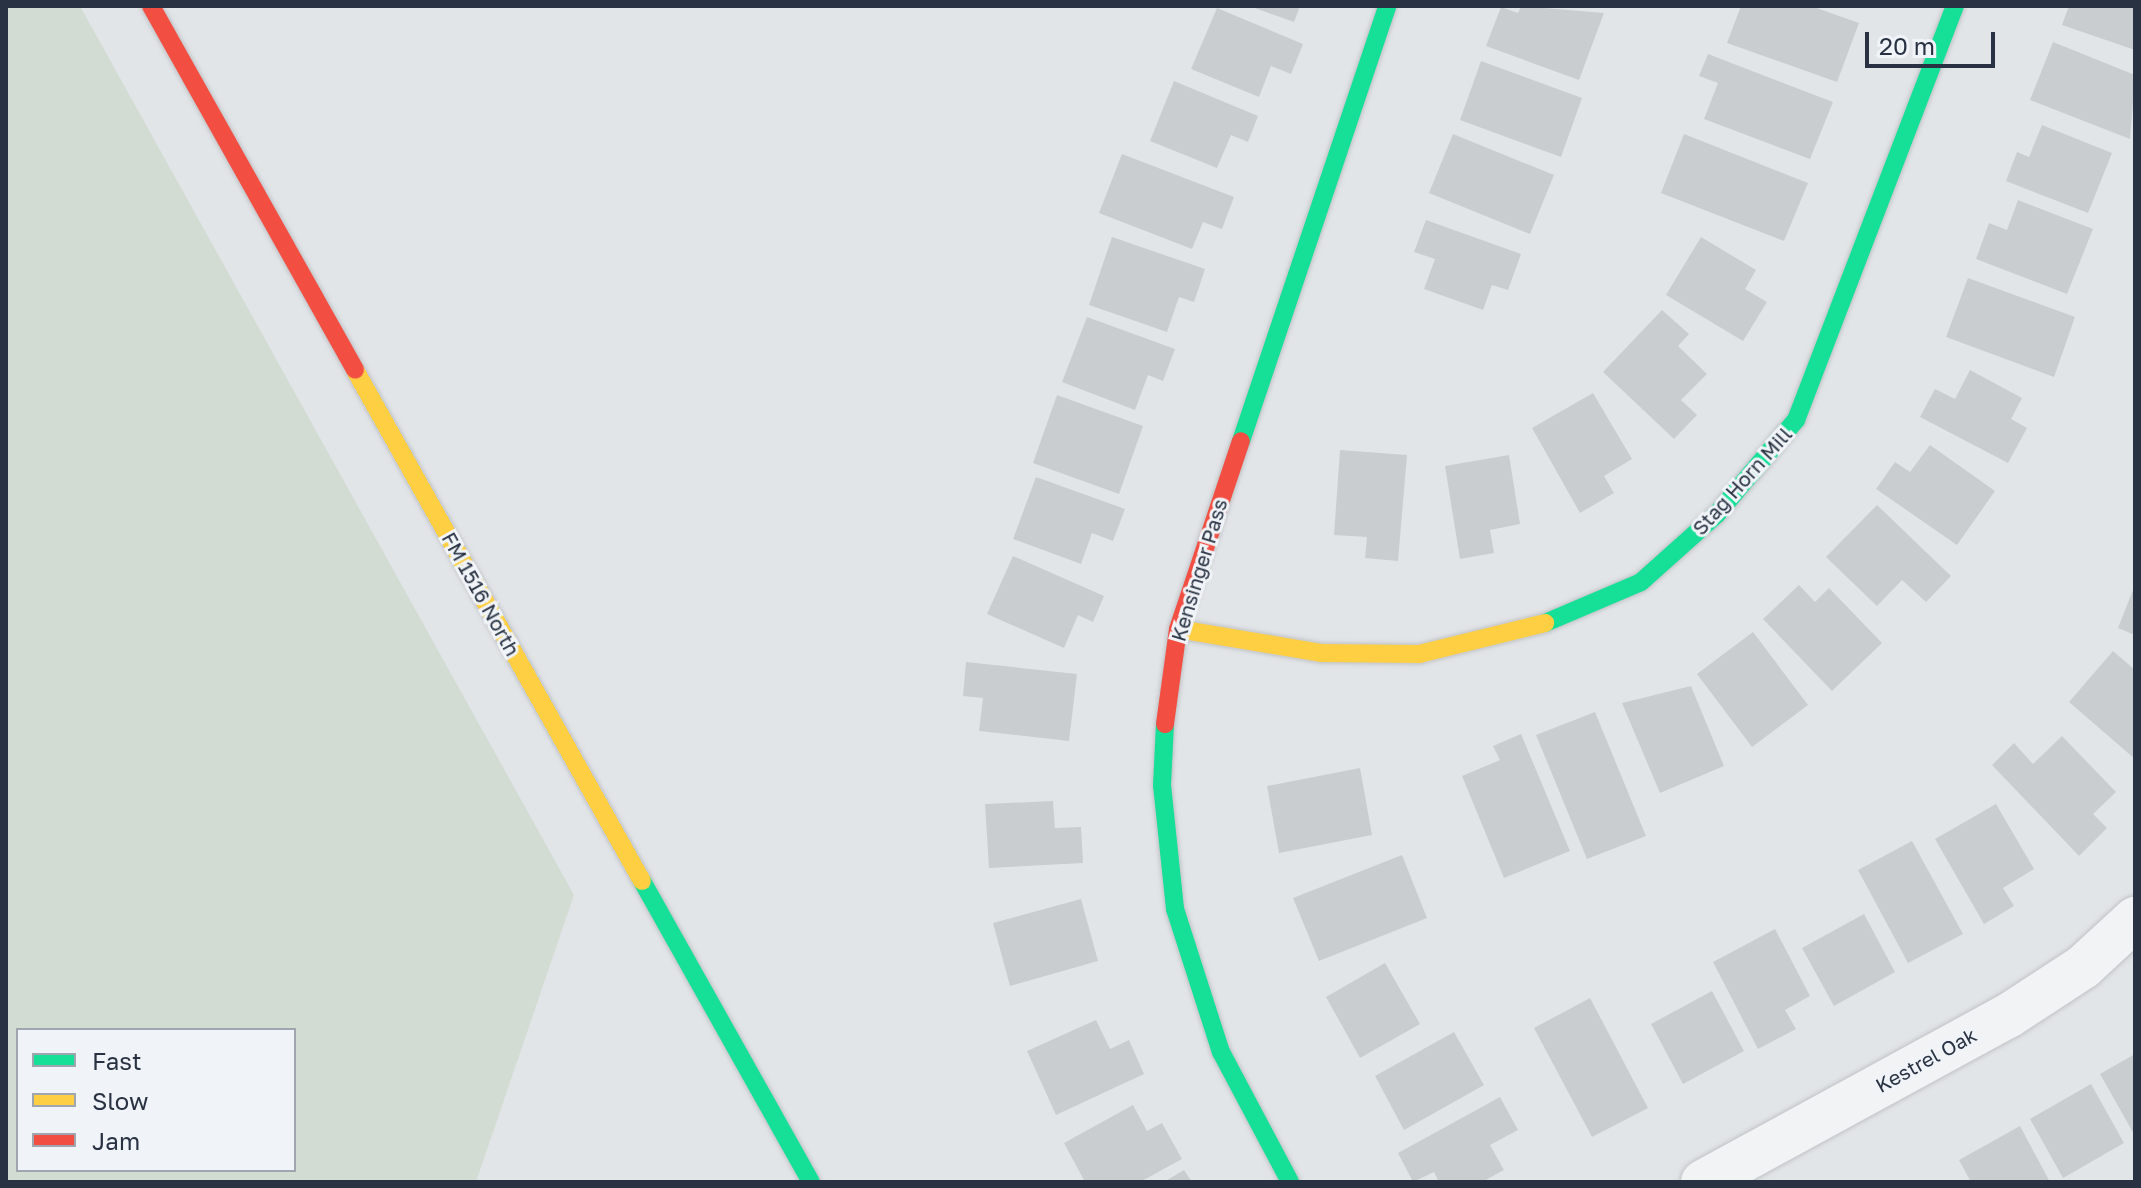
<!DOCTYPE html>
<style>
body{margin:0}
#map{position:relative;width:2141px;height:1188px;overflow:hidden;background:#e2e5e8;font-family:"Golos Text",sans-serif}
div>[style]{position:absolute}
.green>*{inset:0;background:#d3dcd3}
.building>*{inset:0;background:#cacdd0}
.roads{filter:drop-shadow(0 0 2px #c0c3c6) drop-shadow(0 0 2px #c0c3c6)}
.street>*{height:44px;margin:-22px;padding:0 22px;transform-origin:22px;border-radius:22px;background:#f2f3f4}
.fast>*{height:18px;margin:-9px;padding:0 9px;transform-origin:9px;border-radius:9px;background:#16e098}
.slow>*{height:18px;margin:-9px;padding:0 9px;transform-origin:9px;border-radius:9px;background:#ffcf43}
.jam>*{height:18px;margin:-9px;padding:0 9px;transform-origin:9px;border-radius:9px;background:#f24e42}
span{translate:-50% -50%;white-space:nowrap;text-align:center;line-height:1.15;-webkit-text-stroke:6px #f0f3f7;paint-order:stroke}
.street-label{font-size:20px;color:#283242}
.frame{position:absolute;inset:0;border:8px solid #283242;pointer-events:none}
.legend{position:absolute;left:16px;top:1028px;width:280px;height:144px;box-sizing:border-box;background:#f0f3f7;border:2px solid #a0a6af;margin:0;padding:10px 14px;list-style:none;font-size:24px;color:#283242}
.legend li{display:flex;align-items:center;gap:16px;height:40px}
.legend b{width:40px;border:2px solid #a0a6af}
.scale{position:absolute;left:1865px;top:32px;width:130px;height:36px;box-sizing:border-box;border:4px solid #283242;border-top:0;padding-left:10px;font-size:24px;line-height:28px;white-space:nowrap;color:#283242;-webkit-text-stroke:6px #f0f3f7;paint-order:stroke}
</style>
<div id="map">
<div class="green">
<div style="clip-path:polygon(evenodd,6px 6px,80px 6px,574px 895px,476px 1182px,6px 1182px,6px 6px,18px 1030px,294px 1030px,294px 1170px,18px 1170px,18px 1030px)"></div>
</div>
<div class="building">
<div style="clip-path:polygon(1249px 6px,1300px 6px,1294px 22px)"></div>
<div style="clip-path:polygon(1521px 6px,1604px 13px,1579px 80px,1486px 46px,1501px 7px,1518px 13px)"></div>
<div style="clip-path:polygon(1741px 6px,1811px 6px,1859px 23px,1837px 82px,1727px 43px)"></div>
<div style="clip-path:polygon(2069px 6px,2135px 6px,2135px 50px,2062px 25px)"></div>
<div style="clip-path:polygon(1217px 8px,1303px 44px,1291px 74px,1271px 66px,1259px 97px,1191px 69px)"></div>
<div style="clip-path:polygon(2053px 42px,2135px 75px,2130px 139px,2030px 100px)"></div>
<div style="clip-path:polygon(1708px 54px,1833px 102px,1810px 159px,1704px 119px,1718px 83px,1699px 76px)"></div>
<div style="clip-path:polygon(1481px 61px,1582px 98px,1561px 157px,1460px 120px)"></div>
<div style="clip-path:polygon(1174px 81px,1258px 116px,1248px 142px,1231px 135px,1217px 168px,1150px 141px)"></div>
<div style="clip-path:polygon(2042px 125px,2112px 153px,2088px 213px,2006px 181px,2017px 152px,2029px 157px)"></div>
<div style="clip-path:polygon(1453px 134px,1554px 175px,1530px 234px,1429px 193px)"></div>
<div style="clip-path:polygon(1684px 134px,1808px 183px,1784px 241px,1661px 193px)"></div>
<div style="clip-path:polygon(1122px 154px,1234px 197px,1222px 229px,1203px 222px,1192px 249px,1099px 213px)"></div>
<div style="clip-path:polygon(2018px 200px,2093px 229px,2067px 294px,1976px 259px,1989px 223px,2007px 230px)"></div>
<div style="clip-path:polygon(1426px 220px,1521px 254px,1508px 290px,1492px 285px,1483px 310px,1424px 289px,1435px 259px,1414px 252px)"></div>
<div style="clip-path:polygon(1112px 237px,1205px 269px,1194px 302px,1179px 297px,1167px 332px,1089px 305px)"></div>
<div style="clip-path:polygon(1701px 237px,1756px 270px,1745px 289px,1767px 302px,1743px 341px,1666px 295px)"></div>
<div style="clip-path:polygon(1968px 278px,2075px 317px,2054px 377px,1946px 337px)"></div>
<div style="clip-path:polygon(1662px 310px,1689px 334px,1678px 346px,1707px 374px,1681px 400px,1697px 415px,1674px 439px,1603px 372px)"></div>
<div style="clip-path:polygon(1087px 317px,1175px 349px,1163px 381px,1148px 375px,1135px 410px,1062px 382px)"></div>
<div style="clip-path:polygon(1970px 370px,2022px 398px,2011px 419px,2027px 428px,2008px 463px,1920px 417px,1935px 389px,1955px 399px)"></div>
<div style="clip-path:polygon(1593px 393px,1632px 459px,1604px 476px,1614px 493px,1580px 513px,1532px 428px)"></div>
<div style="clip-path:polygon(1057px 395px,1143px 426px,1119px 494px,1033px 463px)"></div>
<div style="clip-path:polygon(1930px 445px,1995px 491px,1957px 545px,1876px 489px,1895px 462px,1910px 472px)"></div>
<div style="clip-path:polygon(1340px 450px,1407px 455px,1398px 561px,1365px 558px,1367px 537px,1334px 535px)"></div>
<div style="clip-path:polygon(1509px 455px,1520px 524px,1490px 530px,1494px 553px,1460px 559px,1445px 466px)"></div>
<div style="clip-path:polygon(1036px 477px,1125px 509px,1113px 541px,1092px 533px,1081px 564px,1013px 539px)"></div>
<div style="clip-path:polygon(1877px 505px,1951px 576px,1926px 602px,1902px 580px,1877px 606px,1826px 557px)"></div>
<div style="clip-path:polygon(1013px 556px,1104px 596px,1093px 622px,1078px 615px,1064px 648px,987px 614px)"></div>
<div style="clip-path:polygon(1799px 585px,1815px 602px,1829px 588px,1882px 643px,1832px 691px,1763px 619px)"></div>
<div style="clip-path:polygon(2135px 585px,2135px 635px,2118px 628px)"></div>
<div style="clip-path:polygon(1753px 632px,1808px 705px,1752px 747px,1697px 674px)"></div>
<div style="clip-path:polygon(2113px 651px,2135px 670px,2135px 759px,2069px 702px)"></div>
<div style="clip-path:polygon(966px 662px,1077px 674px,1069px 741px,979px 731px,983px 698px,963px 696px)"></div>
<div style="clip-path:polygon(1691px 686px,1724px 766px,1660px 793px,1622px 703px)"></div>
<div style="clip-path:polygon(1595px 712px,1646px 836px,1587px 859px,1536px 735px)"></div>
<div style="clip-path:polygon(1521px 734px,1570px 851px,1504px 878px,1462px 776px,1500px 760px,1493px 746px)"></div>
<div style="clip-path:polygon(2062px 736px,2116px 792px,2093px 814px,2107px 828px,2079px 856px,1992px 765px,2014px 743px,2033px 764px)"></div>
<div style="clip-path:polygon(1360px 768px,1372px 835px,1279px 853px,1267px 786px)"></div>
<div style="clip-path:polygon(1053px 801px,1055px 828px,1081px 827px,1083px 863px,989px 868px,985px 804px)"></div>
<div style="clip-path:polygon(1996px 804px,2034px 869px,2003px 888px,2014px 906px,1984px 924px,1935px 839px)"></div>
<div style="clip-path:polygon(1912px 841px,1963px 934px,1908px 963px,1858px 870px)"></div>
<div style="clip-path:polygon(1402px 855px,1427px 918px,1319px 961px,1293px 898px)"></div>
<div style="clip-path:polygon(1081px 899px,1098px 961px,1010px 986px,993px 923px)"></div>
<div style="clip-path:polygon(1864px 914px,1895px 972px,1834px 1006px,1802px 948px)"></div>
<div style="clip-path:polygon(1775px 929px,1810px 996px,1785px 1010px,1796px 1029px,1758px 1049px,1713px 962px)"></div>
<div style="clip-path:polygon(1385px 963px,1420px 1024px,1360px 1058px,1326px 997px)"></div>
<div style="clip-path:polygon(1712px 991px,1744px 1051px,1683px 1084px,1651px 1024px)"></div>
<div style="clip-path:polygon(1590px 998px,1648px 1108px,1592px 1137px,1534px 1028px)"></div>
<div style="clip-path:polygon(1096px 1020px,1110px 1049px,1129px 1040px,1144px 1074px,1056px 1115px,1027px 1051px)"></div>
<div style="clip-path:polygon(1454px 1032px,1484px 1085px,1404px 1130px,1375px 1076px)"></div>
<div style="clip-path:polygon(2135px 1054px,2135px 1136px,2100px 1074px)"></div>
<div style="clip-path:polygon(2091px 1084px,2124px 1143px,2063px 1178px,2030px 1119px)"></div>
<div style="clip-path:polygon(1500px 1097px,1518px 1130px,1490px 1145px,1504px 1170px,1482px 1182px,1439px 1182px,1434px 1172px,1413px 1182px,1398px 1153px)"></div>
<div style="clip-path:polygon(1133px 1105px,1147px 1131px,1162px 1123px,1182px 1159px,1140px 1182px,1085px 1182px,1064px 1143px)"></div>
<div style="clip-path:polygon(2020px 1126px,2050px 1182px,1971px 1182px,1959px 1160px)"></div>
<div style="clip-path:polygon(1184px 1170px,1192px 1182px,1164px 1182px)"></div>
</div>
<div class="roads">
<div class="street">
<div style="left:1703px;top:1182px;width:347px;rotate:-28.6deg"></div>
<div style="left:2008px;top:1016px;width:90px;rotate:-33.2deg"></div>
<div style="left:2083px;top:967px;width:71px;rotate:-42.7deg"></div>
</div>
<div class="fast">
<div style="left:1241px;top:441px;width:459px;rotate:-71.4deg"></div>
<div style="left:1545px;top:623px;width:104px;rotate:-23.1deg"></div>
<div style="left:1641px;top:582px;width:102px;rotate:-41.8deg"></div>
<div style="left:1717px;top:514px;width:123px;rotate:-50deg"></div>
<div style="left:1796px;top:420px;width:443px;rotate:-69deg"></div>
<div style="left:1165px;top:724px;width:61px;rotate:92.8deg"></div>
<div style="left:1162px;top:785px;width:125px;rotate:84deg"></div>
<div style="left:1175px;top:909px;width:150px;rotate:72.2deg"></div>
<div style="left:1221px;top:1052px;width:147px;rotate:62deg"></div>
<div style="left:642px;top:881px;width:345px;rotate:60.7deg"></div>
</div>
<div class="slow">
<div style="left:355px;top:370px;width:586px;rotate:60.68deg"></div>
<div style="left:1178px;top:629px;width:145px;rotate:9.5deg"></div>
<div style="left:1321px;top:653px;width:98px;rotate:0.6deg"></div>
<div style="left:1419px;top:654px;width:130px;rotate:-13.8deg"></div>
</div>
<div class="jam">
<div style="left:151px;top:6px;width:417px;rotate:60.7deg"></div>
<div style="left:1165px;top:724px;width:96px;rotate:-82.2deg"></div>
<div style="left:1178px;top:629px;width:198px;rotate:-71.5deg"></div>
</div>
</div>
<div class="street-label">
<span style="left:1742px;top:481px;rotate:-48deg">Stag Horn Mill</span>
<span style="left:1199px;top:570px;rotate:-73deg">Kensinger Pass</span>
<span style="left:481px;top:594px;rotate:61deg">FM 1516 North</span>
<span style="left:1926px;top:1060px;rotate:-29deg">Kestrel Oak</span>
</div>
<div class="frame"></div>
<ul class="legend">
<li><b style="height:10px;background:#16e098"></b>Fast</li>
<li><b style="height:10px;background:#ffcf43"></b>Slow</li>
<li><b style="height:10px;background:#f24e42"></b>Jam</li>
</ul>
<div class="scale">20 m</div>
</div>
